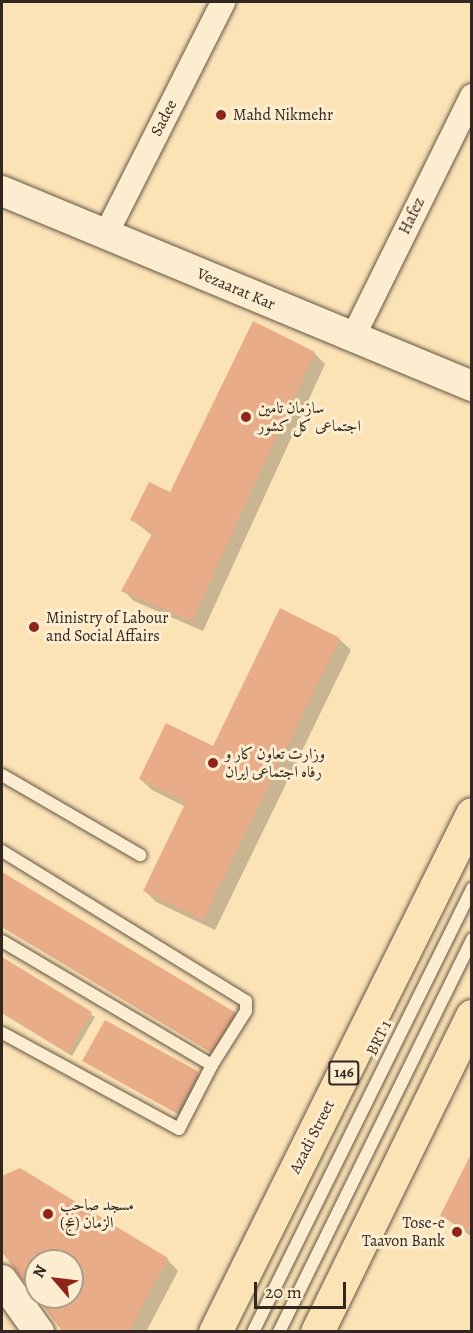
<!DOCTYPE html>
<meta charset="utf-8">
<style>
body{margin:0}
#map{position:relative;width:473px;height:1333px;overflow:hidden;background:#fce3b6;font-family:Alegreya,Amiri,serif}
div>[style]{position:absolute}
.shadow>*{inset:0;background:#0003}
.building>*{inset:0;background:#e9ac88}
.roads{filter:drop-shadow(0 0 2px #645646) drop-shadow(0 0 2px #645646)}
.service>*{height:12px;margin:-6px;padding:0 6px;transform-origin:6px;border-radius:6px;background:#fdedd0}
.minor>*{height:24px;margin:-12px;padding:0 12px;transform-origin:12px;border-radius:12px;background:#fdedd0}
.tertiary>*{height:30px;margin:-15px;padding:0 15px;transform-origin:15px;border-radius:15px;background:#fdedd0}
.primary>*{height:33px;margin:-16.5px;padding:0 16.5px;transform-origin:16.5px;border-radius:16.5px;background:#fce3b6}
.dots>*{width:16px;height:16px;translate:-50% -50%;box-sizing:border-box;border:3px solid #fdedd0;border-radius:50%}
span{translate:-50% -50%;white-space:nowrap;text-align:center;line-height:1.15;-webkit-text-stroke:6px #fdedd0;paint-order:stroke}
.shield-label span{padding:2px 4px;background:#fdedd0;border:2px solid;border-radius:4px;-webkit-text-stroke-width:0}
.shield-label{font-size:15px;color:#322720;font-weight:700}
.poi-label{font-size:16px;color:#322720}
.left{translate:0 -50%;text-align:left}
.right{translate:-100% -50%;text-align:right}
.street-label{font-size:16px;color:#322720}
.frame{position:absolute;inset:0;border:3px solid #322720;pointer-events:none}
.north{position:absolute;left:24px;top:1249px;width:60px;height:60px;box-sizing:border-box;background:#fdedd0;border:2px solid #ac9e8a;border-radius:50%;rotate:298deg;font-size:16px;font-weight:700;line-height:24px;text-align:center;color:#322720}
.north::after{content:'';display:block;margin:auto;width:21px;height:27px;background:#8f2418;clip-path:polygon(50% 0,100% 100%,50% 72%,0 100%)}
.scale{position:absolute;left:254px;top:1282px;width:92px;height:27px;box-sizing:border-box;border:3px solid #322720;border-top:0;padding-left:8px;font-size:18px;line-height:21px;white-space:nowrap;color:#322720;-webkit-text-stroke:4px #fdedd0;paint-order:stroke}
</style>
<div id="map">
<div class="shadow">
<div style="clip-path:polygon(314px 353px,325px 364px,203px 631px,134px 601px,123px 590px,153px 536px,132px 520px,170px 494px)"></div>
<div style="clip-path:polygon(339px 639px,351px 650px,215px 930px,156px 902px,145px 891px,186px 807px,152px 790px,140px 779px,213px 748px)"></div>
<div style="clip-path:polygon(2px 874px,235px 1014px,238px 1017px,216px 1055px,2px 927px)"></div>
<div style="clip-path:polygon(2px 959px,95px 1017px,72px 1056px,2px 1013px)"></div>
<div style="clip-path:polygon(84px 1061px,198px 1073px,201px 1077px,180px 1115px)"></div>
<div style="clip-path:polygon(472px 1155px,472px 1237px,442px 1216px)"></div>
<div style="clip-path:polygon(20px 1170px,167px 1259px,178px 1271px,146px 1332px,64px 1332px,38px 1297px,72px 1297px,72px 1261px,36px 1261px,36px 1294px,2px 1249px,2px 1178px)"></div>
</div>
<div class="building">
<div style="clip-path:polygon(253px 321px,315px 352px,192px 621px,121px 591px,153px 532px,130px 520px,149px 482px,170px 492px)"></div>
<div style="clip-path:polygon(280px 608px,340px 638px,203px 920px,143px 891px,186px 802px,139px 779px,166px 723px,213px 746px)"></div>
<div style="clip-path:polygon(2px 872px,236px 1013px,212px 1053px,2px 927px)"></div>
<div style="clip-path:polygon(2px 957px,92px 1012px,68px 1053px,2px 1013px)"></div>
<div style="clip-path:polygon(105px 1020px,199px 1072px,176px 1113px,82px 1061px)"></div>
<div style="clip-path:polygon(472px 1152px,472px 1232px,440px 1216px)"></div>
<div style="clip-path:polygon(20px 1168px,168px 1258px,129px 1332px,63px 1332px,36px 1297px,72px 1297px,72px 1261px,36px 1261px,36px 1297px,2px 1252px,2px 1176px)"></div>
</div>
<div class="roads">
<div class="service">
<div style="left:2px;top:775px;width:160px;rotate:30.1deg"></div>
<div style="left:2px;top:851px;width:286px;rotate:31.6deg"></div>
<div style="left:246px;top:1001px;width:10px;rotate:90deg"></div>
<div style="left:246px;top:1011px;width:64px;rotate:122.2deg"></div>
<div style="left:2px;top:941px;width:244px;rotate:30.6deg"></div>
<div style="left:212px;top:1065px;width:72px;rotate:117.3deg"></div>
<div style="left:179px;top:1129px;width:201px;rotate:-151.5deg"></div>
<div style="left:253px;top:1332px;width:495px;rotate:-63.7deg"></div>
<div style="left:279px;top:1332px;width:438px;rotate:-63.8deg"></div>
</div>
<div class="minor">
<div style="left:106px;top:234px;width:260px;rotate:-63.2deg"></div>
<div style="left:353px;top:337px;width:269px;rotate:-63.7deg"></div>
</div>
<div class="tertiary">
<div style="left:2px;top:191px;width:509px;rotate:22.53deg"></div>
<div style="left:2px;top:1280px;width:64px;rotate:54.6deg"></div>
</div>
<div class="primary">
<div style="left:215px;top:1332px;width:578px;rotate:-63.61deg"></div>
<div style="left:317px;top:1332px;width:352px;rotate:-63.9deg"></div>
</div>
</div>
<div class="dots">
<div style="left:221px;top:115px;background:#8f2418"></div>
<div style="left:246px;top:417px;background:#8f2418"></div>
<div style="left:34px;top:627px;background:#8f2418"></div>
<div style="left:213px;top:763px;background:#8f2418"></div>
<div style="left:48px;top:1214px;background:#8f2418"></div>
<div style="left:457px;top:1232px;background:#8f2418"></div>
</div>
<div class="shield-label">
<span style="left:344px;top:1073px">146</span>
</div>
<div class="poi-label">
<span class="left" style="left:233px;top:115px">Mahd Nikmehr</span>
<span class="left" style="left:258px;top:417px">سازمان تامین<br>اجتماعی کل کشور</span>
<span class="left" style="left:46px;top:627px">Ministry of Labour<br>and Social Affairs</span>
<span class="left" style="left:225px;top:763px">وزارت تعاون کار و<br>رفاه اجتماعی ایران</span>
<span class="left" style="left:60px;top:1214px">مسجد صاحب<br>الزمان (عج)</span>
<span class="right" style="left:445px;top:1232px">Tose-e<br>Taavon Bank</span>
</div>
<div class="street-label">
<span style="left:164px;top:118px;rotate:-63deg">Sadee</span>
<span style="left:412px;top:216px;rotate:-64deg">Hafez</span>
<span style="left:236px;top:289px;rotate:23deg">Vezaarat Kar</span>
<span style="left:379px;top:1038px;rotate:-64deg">BRT 1</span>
<span style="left:312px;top:1137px;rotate:-63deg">Azadi Street</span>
</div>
<div class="frame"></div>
<div class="north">N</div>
<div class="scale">20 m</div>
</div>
